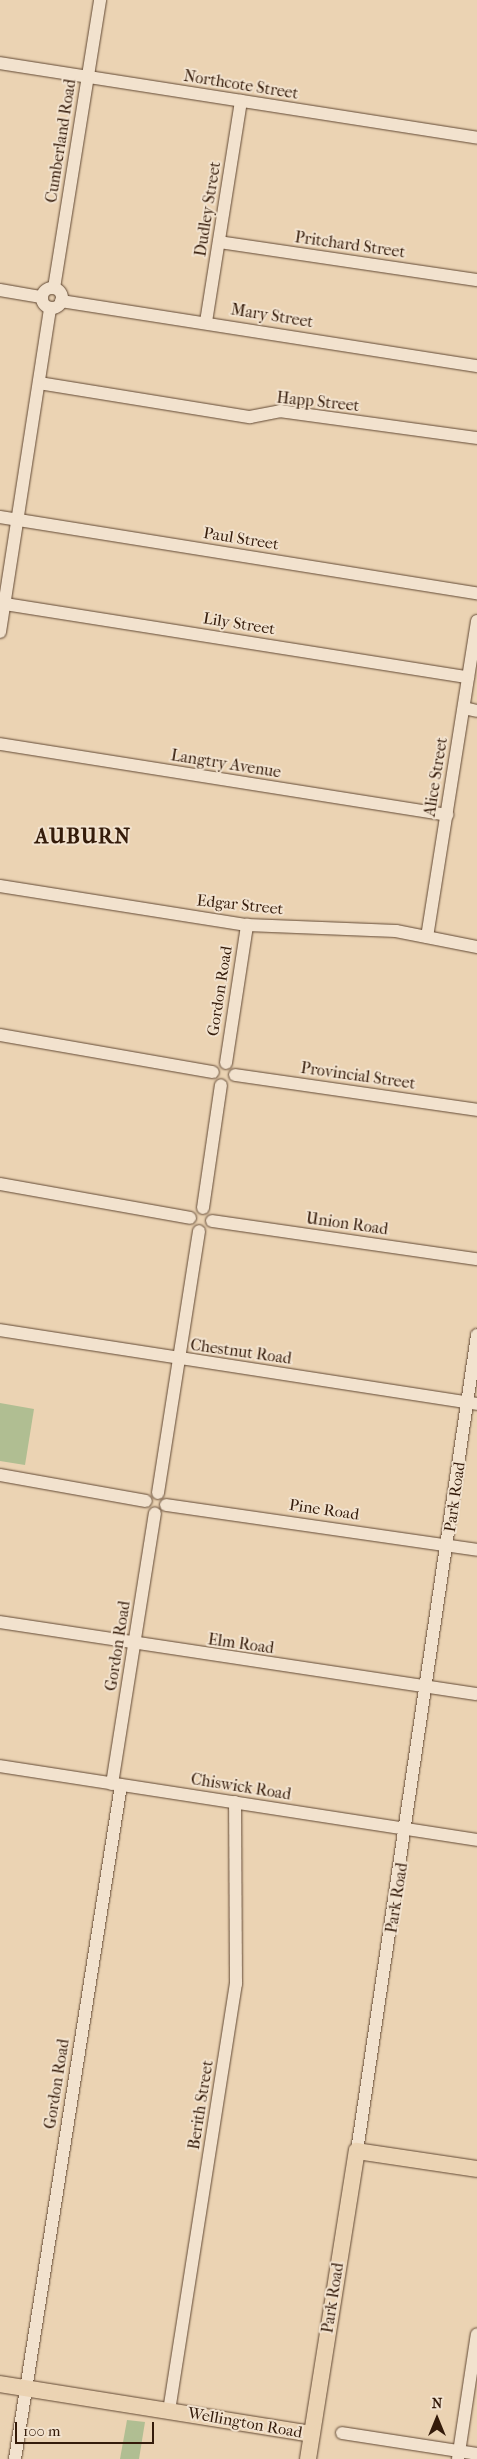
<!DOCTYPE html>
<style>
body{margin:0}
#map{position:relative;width:477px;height:2459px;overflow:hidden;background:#ebd3b3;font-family:"IM FELL French Canon",serif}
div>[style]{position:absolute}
.green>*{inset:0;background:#b0be92}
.roads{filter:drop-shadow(0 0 1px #624934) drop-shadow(0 0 1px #624934)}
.minor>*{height:12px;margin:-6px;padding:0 6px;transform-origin:6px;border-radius:6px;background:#f2e2ce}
.minor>.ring{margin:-6px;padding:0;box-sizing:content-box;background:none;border:12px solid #f2e2ce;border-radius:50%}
.major>*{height:16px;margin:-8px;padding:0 8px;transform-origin:8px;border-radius:8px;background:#ebd3b3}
span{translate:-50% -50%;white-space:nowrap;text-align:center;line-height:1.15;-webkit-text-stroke:4px #f2e2ce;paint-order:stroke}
.street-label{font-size:16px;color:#341b0a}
.district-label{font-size:21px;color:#341b0a;font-weight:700;letter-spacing:1px}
.north{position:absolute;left:412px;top:2394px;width:50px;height:50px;-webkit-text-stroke:4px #f2e2ce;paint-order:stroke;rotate:0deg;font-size:14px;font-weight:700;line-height:20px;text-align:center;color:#341b0a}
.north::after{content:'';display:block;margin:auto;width:18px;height:22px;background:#341b0a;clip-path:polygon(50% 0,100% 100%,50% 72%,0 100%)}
.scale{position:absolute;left:15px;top:2422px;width:139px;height:22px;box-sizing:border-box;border:2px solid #341b0a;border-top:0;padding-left:6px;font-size:15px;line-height:18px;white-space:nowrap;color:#341b0a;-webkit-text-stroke:4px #f2e2ce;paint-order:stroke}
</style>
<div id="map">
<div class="green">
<div style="clip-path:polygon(0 1403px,34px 1409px,25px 1465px,0 1461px)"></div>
<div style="clip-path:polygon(127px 2420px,145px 2422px,139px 2459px,120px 2459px)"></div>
</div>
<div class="roads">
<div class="minor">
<div style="left:0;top:63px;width:483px;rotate:8.9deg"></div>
<div style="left:219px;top:242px;width:261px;rotate:8.4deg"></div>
<div class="ring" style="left:42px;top:288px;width:8px;height:8px"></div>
<div style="left:54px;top:288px;width:292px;rotate:-80.9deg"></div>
<div style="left:0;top:290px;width:42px;rotate:9.7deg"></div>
<div style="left:61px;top:301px;width:421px;rotate:8.9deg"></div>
<div style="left:206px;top:322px;width:224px;rotate:-81deg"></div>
<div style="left:39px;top:383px;width:214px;rotate:9.2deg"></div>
<div style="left:250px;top:417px;width:31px;rotate:-11deg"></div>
<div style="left:280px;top:411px;width:199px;rotate:7.8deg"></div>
<div style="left:0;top:517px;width:483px;rotate:9.1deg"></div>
<div style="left:5px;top:604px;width:469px;rotate:9deg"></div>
<div style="left:0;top:632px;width:328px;rotate:-81.2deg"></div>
<div style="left:464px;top:708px;width:13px;rotate:13deg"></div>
<div style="left:0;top:744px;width:453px;rotate:9deg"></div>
<div style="left:0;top:886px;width:250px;rotate:9deg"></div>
<div style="left:247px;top:925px;width:149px;rotate:2.3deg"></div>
<div style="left:396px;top:931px;width:83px;rotate:11.2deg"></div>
<div style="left:427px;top:937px;width:320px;rotate:-81deg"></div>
<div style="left:0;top:1035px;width:216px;rotate:9.9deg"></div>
<div style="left:226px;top:1063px;width:140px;rotate:-81.3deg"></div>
<div style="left:235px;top:1075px;width:245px;rotate:8.2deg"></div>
<div style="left:0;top:1184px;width:193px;rotate:10.1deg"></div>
<div style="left:203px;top:1208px;width:124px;rotate:-81.7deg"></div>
<div style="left:212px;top:1221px;width:268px;rotate:8.2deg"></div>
<div style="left:0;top:1330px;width:483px;rotate:8.8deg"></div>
<div style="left:0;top:1475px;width:148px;rotate:10.1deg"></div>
<div style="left:158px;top:1493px;width:265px;rotate:-81.1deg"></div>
<div style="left:166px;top:1505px;width:314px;rotate:8.2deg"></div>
<div style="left:0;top:1622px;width:482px;rotate:8.6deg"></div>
<div style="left:0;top:1766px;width:483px;rotate:8.8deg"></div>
<div style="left:112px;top:1784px;width:274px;rotate:-81deg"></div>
<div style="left:357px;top:2151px;width:825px;rotate:-81.63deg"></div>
<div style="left:169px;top:2411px;width:432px;rotate:-81.1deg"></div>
<div style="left:236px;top:1984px;width:182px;rotate:-90.3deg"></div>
<div style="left:342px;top:2433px;width:137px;rotate:8.8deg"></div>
<div style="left:15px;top:2459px;width:682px;rotate:-81.06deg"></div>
<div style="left:458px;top:2459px;width:126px;rotate:-81.4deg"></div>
</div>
<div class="major">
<div style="left:0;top:2384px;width:315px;rotate:9.1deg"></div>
<div style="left:308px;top:2459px;width:312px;rotate:-81deg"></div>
<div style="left:357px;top:2151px;width:121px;rotate:8.5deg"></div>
</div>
</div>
<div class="street-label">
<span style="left:241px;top:85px;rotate:9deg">Northcote Street</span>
<span style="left:61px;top:141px;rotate:-81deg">Cumberland Road</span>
<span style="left:208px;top:209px;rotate:-81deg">Dudley Street</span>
<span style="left:350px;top:245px;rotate:8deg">Pritchard Street</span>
<span style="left:272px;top:316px;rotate:9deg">Mary Street</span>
<span style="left:318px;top:402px;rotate:6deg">Happ Street</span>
<span style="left:241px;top:539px;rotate:9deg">Paul Street</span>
<span style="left:239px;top:624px;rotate:9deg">Lily Street</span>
<span style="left:226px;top:764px;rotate:9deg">Langtry Avenue</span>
<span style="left:436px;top:777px;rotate:-81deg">Alice Street</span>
<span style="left:240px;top:905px;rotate:6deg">Edgar Street</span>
<span style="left:220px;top:991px;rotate:-81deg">Gordon Road</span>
<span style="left:358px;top:1076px;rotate:8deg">Provincial Street</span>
<span style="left:347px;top:1224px;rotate:8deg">Union Road</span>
<span style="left:241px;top:1352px;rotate:8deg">Chestnut Road</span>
<span style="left:455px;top:1497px;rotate:-82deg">Park Road</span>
<span style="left:324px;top:1510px;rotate:8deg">Pine Road</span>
<span style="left:241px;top:1644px;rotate:8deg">Elm Road</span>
<span style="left:118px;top:1646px;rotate:-81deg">Gordon Road</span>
<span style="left:241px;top:1787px;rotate:9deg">Chiswick Road</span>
<span style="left:397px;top:1898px;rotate:-81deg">Park Road</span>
<span style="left:57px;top:2084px;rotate:-81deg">Gordon Road</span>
<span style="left:201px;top:2105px;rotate:-81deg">Berith Street</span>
<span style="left:333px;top:2298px;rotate:-81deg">Park Road</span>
<span style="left:245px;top:2423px;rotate:10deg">Wellington Road</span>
</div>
<div class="district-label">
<span style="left:83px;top:836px">AUBURN</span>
</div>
<div class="north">N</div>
<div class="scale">100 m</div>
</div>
